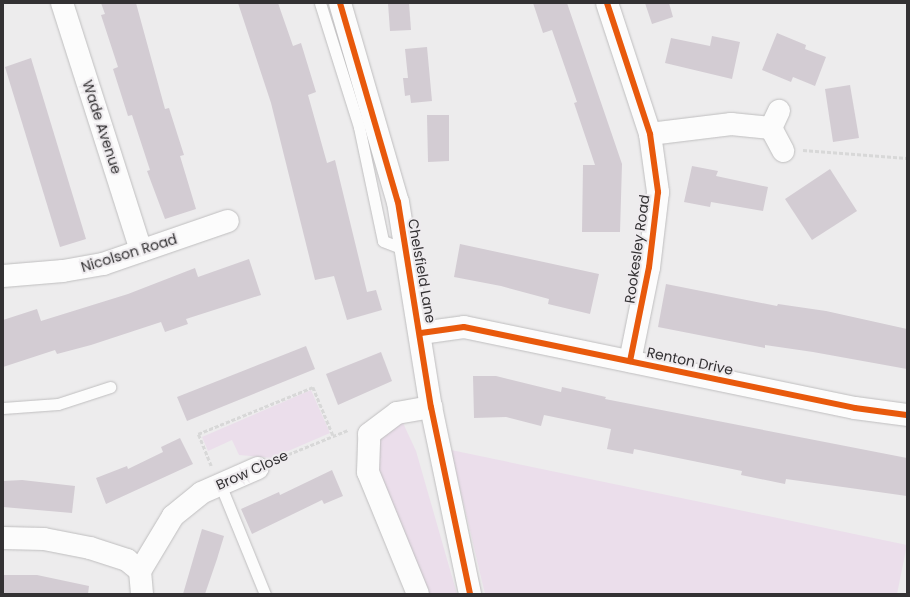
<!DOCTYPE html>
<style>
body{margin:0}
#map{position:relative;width:910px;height:597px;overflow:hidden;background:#edeced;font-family:Poppins,sans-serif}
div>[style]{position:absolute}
.green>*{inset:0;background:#ebdeeb}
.building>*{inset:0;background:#d3ccd3}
.path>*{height:2.5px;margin-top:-1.25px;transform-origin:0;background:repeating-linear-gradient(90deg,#d8d8d8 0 4px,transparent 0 6px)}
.roads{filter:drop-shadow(0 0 1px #bfbebf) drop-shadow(0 0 1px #bfbebf)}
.service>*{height:11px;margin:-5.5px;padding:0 5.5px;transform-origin:5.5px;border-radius:5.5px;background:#fcfcfc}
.minor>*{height:22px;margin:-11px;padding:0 11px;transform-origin:11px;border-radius:11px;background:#fcfcfc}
.tertiary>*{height:22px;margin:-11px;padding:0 11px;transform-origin:11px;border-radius:11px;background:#fcfcfc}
.cycleway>*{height:6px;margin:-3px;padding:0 3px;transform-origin:3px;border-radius:3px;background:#e8590c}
span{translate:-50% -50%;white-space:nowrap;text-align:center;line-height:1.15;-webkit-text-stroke:4px #eeebee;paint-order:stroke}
.street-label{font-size:14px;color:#333133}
.frame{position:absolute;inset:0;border:4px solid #333133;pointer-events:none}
</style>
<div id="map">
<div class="green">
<div style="clip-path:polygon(311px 390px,330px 433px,272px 458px,239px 455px,232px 440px,208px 451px,202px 437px)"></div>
<div style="clip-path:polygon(403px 423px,416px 451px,457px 594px,419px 594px,373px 466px,377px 437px,394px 424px)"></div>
<div style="clip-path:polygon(451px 450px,907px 545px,897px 594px,485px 594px)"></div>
</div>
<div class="building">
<div style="clip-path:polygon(101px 3px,136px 3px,165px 109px,169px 108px,184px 155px,180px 156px,196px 209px,165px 219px,147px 171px,150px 170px,132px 115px,128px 116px,113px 69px,118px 67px,101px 15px,105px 14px)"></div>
<div style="clip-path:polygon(238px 3px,278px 3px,293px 46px,301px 43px,316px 92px,308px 95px,327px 163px,335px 160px,367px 292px,376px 290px,382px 310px,347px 320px,334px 276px,315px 280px,271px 103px)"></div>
<div style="clip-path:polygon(388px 3px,409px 3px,411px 30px,390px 31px)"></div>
<div style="clip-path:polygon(533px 3px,567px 3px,622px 164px,620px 232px,582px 232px,583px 165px,595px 165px,574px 103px,577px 102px,552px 30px,543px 33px)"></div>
<div style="clip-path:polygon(645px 3px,669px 3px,673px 17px,652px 24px)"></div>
<div style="clip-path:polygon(777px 33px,806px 45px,805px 49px,826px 57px,815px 86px,793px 77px,791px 82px,762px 70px)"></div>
<div style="clip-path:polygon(712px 36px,740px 42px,732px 79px,665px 63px,671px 38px,710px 46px)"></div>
<div style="clip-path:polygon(427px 47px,432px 101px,411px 103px,410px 95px,405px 96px,403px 78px,408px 78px,405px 49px)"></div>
<div style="clip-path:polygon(31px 58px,86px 239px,60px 247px,5px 67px)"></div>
<div style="clip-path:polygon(850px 85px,859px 138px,833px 142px,825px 89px)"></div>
<div style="clip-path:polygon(427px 115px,449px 115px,449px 161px,428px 162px)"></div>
<div style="clip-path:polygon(692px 166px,718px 171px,716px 176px,768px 187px,763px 211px,711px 202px,710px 207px,684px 202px)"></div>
<div style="clip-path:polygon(830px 169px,857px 211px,812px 240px,785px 199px)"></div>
<div style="clip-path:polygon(460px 244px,599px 274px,590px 314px,548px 304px,549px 299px,501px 286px,454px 277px)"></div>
<div style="clip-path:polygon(249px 259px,261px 295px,186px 319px,188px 324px,165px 332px,161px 322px,91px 345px,57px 354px,55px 350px,3px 367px,3px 320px,37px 309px,41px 321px,128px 294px,195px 268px,198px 277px)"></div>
<div style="clip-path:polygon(666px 284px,777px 306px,778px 304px,826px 311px,907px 329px,907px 369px,813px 352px,765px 345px,765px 348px,658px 327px)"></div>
<div style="clip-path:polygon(306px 346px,315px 369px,187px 421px,177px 397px)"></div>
<div style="clip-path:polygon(381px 352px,392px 381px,338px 405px,326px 374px)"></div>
<div style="clip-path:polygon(473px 376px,496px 376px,561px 392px,562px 387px,606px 397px,605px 399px,907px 458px,907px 496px,786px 479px,785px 484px,741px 475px,742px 471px,634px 449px,633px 454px,607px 449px,611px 429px,544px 415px,541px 426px,506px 417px,474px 418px)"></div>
<div style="clip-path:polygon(180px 438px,193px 464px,106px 504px,96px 478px,127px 466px,128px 469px,163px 452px,161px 447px)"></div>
<div style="clip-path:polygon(332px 470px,343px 496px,324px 504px,322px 500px,252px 534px,241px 509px,279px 492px,280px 495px)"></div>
<div style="clip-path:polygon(22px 480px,75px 486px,72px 513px,3px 507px,3px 481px)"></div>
<div style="clip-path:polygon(202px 529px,224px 536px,217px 559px,205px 594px,183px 594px)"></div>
<div style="clip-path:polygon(3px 575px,37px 575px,89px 586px,88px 594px,3px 594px)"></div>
</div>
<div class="path">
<div style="left:803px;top:150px;width:104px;rotate:4.4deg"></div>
<div style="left:277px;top:459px;width:77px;rotate:-22.2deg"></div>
<div style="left:211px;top:466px;width:35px;rotate:-112deg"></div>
<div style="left:198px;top:434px;width:124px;rotate:-22.2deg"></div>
<div style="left:313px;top:387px;width:52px;rotate:67.4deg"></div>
</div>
<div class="roads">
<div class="service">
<div style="left:320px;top:3px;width:130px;rotate:72.5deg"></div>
<div style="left:359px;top:127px;width:116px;rotate:78.1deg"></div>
<div style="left:383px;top:241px;width:26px;rotate:21deg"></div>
<div style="left:3px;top:408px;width:55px;rotate:-4.2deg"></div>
<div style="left:58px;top:404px;width:55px;rotate:-18.1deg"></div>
<div style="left:220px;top:484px;width:119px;rotate:67.8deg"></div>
</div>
<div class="minor">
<div style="left:62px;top:3px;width:260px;rotate:72.3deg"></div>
<div style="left:607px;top:3px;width:138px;rotate:71.8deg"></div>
<div style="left:650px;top:134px;width:59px;rotate:82.1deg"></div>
<div style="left:658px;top:192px;width:76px;rotate:96.8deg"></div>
<div style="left:649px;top:267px;width:96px;rotate:101.4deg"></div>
<div style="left:771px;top:128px;width:19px;rotate:-65deg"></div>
<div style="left:650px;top:134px;width:82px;rotate:-7deg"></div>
<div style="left:731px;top:124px;width:40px;rotate:5.7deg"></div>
<div style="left:771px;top:128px;width:26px;rotate:62deg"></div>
<div style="left:3px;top:276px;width:60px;rotate:-4.8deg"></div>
<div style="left:63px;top:271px;width:41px;rotate:-9.9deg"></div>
<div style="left:103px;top:264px;width:132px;rotate:-19deg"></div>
<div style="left:421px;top:333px;width:43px;rotate:-7.9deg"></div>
<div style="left:464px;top:327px;width:399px;rotate:11.7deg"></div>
<div style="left:855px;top:408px;width:52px;rotate:7.7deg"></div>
<div style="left:3px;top:538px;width:41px;rotate:1.4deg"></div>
<div style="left:44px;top:539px;width:47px;rotate:11.1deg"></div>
<div style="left:90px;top:548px;width:39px;rotate:18deg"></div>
<div style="left:127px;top:560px;width:17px;rotate:40deg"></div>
<div style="left:140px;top:571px;width:23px;rotate:85deg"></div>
<div style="left:140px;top:571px;width:64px;rotate:-59deg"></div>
<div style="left:173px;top:516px;width:36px;rotate:-39deg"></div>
<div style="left:201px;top:493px;width:62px;rotate:-23.7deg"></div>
<div style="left:418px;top:594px;width:132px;rotate:-112.3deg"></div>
<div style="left:368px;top:472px;width:38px;rotate:-88deg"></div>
<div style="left:369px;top:434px;width:35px;rotate:-37deg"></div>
<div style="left:397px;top:413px;width:35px;rotate:-10deg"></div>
</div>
<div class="tertiary">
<div style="left:340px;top:3px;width:207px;rotate:73.8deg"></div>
<div style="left:398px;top:202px;width:208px;rotate:80.9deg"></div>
<div style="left:431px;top:407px;width:191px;rotate:78.2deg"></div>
</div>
</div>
<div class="cycleway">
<div style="left:340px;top:3px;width:207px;rotate:73.8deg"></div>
<div style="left:398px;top:202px;width:208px;rotate:80.9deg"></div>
<div style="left:431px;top:407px;width:191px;rotate:78.2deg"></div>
<div style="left:607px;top:3px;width:138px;rotate:71.8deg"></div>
<div style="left:650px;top:134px;width:59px;rotate:82.1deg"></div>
<div style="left:658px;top:192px;width:76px;rotate:96.8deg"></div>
<div style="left:649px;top:267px;width:96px;rotate:101.4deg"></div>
<div style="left:421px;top:333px;width:43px;rotate:-7.9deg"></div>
<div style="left:464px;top:327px;width:399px;rotate:11.7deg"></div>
<div style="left:855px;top:408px;width:52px;rotate:7.7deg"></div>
</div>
<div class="street-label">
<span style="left:102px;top:127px;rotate:72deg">Wade Avenue</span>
<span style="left:637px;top:249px;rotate:-82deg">Rookesley Road</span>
<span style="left:129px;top:253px;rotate:-17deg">Nicolson Road</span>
<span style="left:422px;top:271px;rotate:80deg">Chelsfield Lane</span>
<span style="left:690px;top:361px;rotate:12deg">Renton Drive</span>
<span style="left:252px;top:470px;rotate:-24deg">Brow Close</span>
</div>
<div class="frame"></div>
</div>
